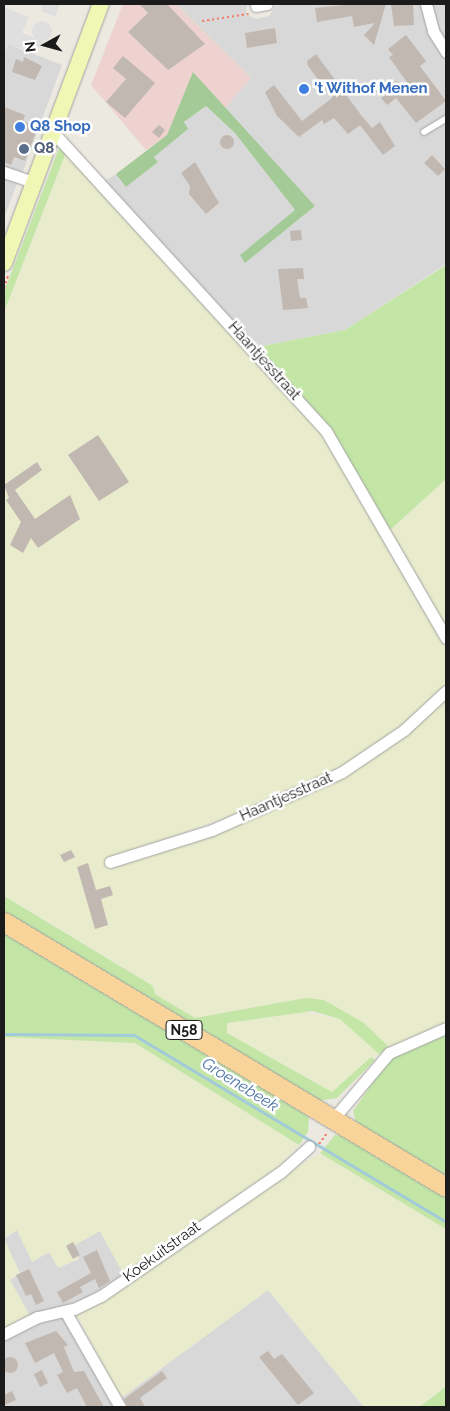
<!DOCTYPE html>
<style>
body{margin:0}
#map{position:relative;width:450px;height:1411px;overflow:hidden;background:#ece9e1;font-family:Raleway,sans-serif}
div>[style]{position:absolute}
.residential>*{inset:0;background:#d9d8d8}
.commercial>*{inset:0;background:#edd2d0}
.farmland>*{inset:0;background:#e8ebcc}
.grass>*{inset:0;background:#c3e6a7}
.forest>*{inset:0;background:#a4cb97}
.parking>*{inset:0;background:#dfdfdf}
.round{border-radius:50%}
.stream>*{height:3px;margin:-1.5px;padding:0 1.5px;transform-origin:1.5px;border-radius:1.5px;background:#a2cad9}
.building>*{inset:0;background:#c1b8b1}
.path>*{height:2px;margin-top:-1px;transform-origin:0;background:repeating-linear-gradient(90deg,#f47e6a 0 2.5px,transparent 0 5px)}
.roads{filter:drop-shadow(0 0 1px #a2a2a2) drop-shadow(0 0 1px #a2a2a2)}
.lane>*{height:5.5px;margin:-2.75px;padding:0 2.75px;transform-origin:2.75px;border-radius:2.75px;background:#fff}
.street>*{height:11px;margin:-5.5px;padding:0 5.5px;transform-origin:5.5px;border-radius:5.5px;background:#fff}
.secondary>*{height:16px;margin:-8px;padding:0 8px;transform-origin:8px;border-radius:8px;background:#f0f7b5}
.primary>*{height:19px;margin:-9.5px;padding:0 9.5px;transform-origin:9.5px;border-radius:9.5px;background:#f8d39a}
.dots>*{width:14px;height:14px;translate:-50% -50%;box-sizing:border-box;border:2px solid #fff;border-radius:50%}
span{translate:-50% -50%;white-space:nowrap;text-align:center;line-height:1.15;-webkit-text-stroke:5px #fff;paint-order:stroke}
.shield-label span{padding:1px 4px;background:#fff;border:1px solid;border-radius:4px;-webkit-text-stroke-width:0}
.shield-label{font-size:14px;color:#1b1b1b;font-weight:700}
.shop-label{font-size:15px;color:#366cbe;font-weight:700}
.left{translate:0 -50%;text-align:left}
.service-label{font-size:15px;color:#4e5e75;font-weight:700}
.street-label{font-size:15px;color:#1b1b1b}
.water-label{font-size:16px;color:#4c75a6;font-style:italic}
.frame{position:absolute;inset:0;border:5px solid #1b1b1b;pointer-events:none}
.north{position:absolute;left:20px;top:20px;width:50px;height:50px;-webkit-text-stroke:4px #fff;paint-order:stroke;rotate:263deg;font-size:14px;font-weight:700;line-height:20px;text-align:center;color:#1b1b1b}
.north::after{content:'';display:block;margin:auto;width:18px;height:22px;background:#1b1b1b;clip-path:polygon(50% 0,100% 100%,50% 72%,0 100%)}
</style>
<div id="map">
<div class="residential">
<div style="clip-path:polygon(176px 4px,247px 4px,246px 13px,255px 19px,269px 16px,276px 6px,286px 4px,421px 4px,428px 32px,446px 59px,446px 264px,345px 330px,257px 347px,105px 181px,116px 174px,126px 187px,158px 162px,154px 157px,188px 129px,183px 123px,206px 106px,235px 133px,295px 210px,241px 255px,245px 263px,315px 206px,225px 108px,251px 78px)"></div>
<div style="clip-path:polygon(430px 4px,446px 4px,446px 41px,437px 28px)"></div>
<div style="clip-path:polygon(8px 44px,62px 65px,22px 174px,4px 168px,4px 55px)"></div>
<div style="clip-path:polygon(4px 175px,18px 181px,4px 218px)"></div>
<div style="clip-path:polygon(17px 1230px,33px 1261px,49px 1252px,79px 1259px,72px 1246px,100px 1231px,124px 1275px,87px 1298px,30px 1316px,10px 1280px,20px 1273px,4px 1239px)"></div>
<div style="clip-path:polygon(268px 1290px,364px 1407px,126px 1407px,121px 1398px)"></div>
<div style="clip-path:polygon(60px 1316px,67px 1320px,117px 1407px,4px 1407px,4px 1338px)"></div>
</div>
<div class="commercial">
<div style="clip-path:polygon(123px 4px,176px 4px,251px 78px,225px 108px,193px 73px,167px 135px,146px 150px,91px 85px)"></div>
</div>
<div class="farmland">
<div style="clip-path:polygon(67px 150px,322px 432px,446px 644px,446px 685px,408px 723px,370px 751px,297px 791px,112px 859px,114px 865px,211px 832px,348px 773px,406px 734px,446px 697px,446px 1022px,389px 1047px,364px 1023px,324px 1000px,306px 998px,195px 1018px,155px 994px,153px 985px,4px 896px,4px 312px)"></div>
<div style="clip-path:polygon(446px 479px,446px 630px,389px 531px)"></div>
<div style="clip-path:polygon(297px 1011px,340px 1019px,379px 1054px,332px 1092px,227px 1033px,227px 1023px)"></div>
<div style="clip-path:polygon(4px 1037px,135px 1043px,299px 1145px,277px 1168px,124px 1275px,100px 1231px,73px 1246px,79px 1259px,58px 1268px,49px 1252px,32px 1262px,17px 1230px,4px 1237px)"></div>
<div style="clip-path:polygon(320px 1153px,446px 1229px,446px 1386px,419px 1407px,364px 1407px,268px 1290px,121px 1398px,76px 1313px,235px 1205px)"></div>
<div style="clip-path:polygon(4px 1239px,20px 1273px,10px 1280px,30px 1316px,4px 1329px)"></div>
</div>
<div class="grass">
<div style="clip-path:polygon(59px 148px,67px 150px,4px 312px,4px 292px)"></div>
<div style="clip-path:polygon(446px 265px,446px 479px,389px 531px,323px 419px,257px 347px,345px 330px)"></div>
<div style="clip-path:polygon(4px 896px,153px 986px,155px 994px,195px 1018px,306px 998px,324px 1000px,364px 1023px,389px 1047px,379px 1054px,340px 1019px,312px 1011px,227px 1023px,227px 1033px,332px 1092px,371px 1057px,375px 1060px,337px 1098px,317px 1101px,4px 914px)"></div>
<div style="clip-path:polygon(4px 931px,309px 1116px,308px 1132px,299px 1145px,135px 1043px,4px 1037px)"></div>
<div style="clip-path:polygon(446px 1031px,446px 1177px,356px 1123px,353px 1111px,392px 1056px)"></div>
<div style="clip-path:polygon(335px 1135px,344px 1136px,446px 1197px,446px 1229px,320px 1153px)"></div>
<div style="clip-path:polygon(446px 1386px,446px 1407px,419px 1407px,434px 1396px)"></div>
</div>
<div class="forest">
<div style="clip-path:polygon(193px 72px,315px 206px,245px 263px,240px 255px,295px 210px,235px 133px,206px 106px,184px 122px,188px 129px,154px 157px,158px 162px,126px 187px,116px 174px,167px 135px)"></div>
</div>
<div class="parking">
<div style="clip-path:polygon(43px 4px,60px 4px,55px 17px,41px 11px)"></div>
<div style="clip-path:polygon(4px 7px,29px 17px,22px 33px,43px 41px,40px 47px,34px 46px,32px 52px,8px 44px,4px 55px)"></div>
<div class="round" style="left:32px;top:21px;width:20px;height:20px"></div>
</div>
<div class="stream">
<div style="left:4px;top:1034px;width:130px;rotate:0.4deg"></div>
<div style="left:134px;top:1035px;width:364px;rotate:30.9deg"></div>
</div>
<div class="building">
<div style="clip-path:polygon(139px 4px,167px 4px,205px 44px,168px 70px,128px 32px,148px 13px)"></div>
<div style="clip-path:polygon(354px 4px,386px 4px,374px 45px,364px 35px,375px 23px,354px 27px,352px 16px,317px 22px,315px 8px)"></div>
<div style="clip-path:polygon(391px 4px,413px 4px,414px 25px,394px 26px)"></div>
<div style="clip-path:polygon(275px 28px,277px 43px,247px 48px,245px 33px)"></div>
<div style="clip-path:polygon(406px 35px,426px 61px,420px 66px,446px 101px,416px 123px,396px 98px,387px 105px,381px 98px,393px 91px,395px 81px,409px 85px,389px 57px,393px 55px,388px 49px)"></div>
<div style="clip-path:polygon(316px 54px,361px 115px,372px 128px,380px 122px,395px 146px,383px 155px,360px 125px,348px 134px,334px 118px,324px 124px,322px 120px,299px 137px,277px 116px,265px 92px,274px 85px,302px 121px,332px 98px,308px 66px,307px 61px)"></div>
<div style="clip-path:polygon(123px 56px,155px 83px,125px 118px,106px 102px,126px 79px,113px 68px)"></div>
<div style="clip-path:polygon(24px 57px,42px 66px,35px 80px,12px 72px,16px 59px,23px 62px)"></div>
<div style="clip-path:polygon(4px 107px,25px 115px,23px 121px,38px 127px,25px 161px,14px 157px,11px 165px,4px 162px)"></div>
<div style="clip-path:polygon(159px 125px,165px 130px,159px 138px,152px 132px)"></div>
<div class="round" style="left:220px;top:135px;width:14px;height:14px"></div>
<div style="clip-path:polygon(432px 155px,445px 169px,438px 176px,424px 163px)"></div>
<div style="clip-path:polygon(195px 162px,219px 203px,206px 214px,189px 194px,190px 186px,181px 173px)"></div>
<div style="clip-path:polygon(301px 230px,302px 240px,291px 241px,290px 231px)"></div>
<div style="clip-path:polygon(303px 268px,304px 279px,297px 279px,300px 298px,306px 298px,308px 308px,283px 310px,278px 269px)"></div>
<div style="clip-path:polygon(98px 435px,129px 482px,99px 501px,68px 455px)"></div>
<div style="clip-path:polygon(37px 462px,42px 470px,15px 490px,35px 519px,70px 495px,80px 519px,38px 548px,31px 538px,23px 553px,10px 545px,21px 522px,6px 500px,9px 498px,4px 485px)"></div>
<div style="clip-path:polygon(71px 850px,75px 857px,64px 862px,60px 855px)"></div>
<div style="clip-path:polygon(88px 863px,96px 890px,110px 886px,113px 895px,101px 899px,108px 925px,95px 929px,77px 867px)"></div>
<div style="clip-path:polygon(73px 1242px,80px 1255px,73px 1259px,66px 1246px)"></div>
<div style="clip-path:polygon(97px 1250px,110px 1281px,99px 1288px,95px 1279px,80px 1287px,83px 1292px,63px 1303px,57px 1292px,91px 1273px,83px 1257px)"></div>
<div style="clip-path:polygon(29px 1269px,44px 1301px,36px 1305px,31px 1294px,26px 1296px,16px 1275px)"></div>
<div style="clip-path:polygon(56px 1331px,68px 1345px,64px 1347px,74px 1372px,84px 1371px,104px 1407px,87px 1407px,77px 1388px,67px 1393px,57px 1375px,63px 1372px,54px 1353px,35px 1363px,25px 1343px)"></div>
<div style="clip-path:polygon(268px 1351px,274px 1359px,282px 1354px,314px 1393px,298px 1405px,259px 1357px)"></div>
<div class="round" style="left:2px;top:1357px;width:16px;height:16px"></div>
<div style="clip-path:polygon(42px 1370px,48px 1383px,40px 1387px,34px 1374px)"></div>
<div style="clip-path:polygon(162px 1371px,167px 1378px,140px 1398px,145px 1407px,128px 1407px,124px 1399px)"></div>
<div style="clip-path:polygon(12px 1391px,16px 1400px,4px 1405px,4px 1395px)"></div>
</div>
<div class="path">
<div style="left:202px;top:21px;width:47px;rotate:-8.7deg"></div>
<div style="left:4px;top:288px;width:13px;rotate:-72deg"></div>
<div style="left:319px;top:1144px;width:15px;rotate:-53deg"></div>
</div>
<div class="roads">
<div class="lane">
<div style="left:424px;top:132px;width:26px;rotate:-31deg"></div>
</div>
<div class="street">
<div style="left:426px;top:4px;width:28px;rotate:75deg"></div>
<div style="left:433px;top:31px;width:25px;rotate:58deg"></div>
<div style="left:256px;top:6px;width:11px;rotate:-10deg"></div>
<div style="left:52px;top:131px;width:406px;rotate:47.6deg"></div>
<div style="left:326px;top:431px;width:239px;rotate:59.9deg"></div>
<div style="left:4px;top:172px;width:31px;rotate:19deg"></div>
<div style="left:110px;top:862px;width:107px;rotate:-17.4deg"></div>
<div style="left:212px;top:830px;width:142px;rotate:-24deg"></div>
<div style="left:342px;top:772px;width:75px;rotate:-34.1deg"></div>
<div style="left:404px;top:730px;width:57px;rotate:-42.9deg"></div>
<div style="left:333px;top:1119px;width:87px;rotate:-49.7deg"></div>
<div style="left:389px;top:1053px;width:62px;rotate:-23.7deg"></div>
<div style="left:65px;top:1311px;width:111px;rotate:60.2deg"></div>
<div style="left:4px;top:1334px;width:38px;rotate:-27deg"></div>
<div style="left:38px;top:1317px;width:37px;rotate:-13deg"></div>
<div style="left:74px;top:1309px;width:30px;rotate:-26deg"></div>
<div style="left:101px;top:1296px;width:219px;rotate:-34.6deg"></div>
<div style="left:281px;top:1172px;width:38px;rotate:-42deg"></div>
</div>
<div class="secondary">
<div style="left:4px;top:263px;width:277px;rotate:-69.5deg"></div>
</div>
<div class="primary">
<div style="left:4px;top:922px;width:515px;rotate:30.94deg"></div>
</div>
</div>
<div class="dots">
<div style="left:304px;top:89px;background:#3f7fe0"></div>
<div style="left:20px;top:127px;background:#3f7fe0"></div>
<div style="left:24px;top:149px;background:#5c6f8a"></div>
</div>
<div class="shield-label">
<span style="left:184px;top:1030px">N58</span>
</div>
<div class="shop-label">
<span class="left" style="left:314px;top:89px">'t Withof Menen</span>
<span class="left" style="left:30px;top:127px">Q8 Shop</span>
</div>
<div class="service-label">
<span class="left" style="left:34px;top:149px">Q8</span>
</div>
<div class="street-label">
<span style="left:264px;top:361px;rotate:48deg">Haantjesstraat</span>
<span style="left:286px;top:797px;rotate:-24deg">Haantjesstraat</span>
<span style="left:162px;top:1252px;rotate:-36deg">Koekuitstraat</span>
</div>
<div class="water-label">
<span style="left:240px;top:1085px;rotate:32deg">Groenebeek</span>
</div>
<div class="frame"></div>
<div class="north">N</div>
</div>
